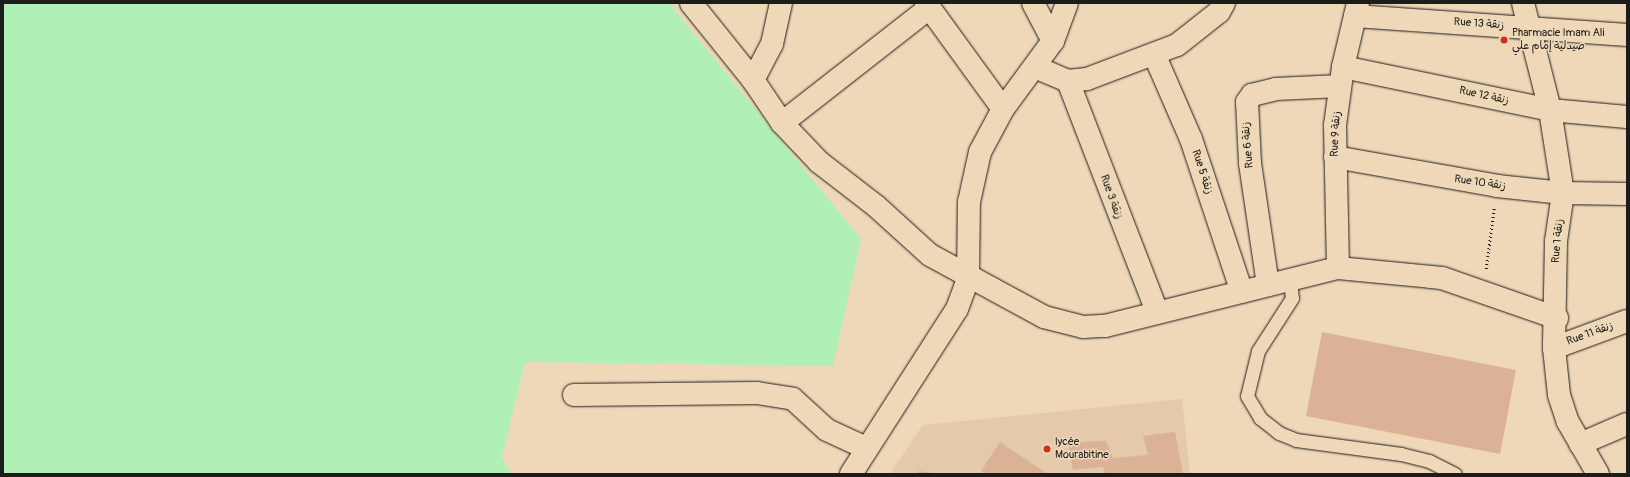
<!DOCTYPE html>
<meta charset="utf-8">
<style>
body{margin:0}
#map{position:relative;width:1630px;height:477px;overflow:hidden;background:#eed8b7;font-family:Pangolin,"Playpen Sans Arabic",sans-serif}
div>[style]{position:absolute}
.built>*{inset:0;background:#e4c9aa}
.green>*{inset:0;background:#b0f0b7}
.building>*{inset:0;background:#dbb295}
.path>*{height:2.5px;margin-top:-1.25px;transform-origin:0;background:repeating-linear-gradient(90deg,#1c1c1c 0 1px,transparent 0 4px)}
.roads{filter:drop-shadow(0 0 1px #1c1c1c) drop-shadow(0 0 1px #1c1c1c)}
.lane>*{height:13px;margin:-6.5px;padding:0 6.5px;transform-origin:6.5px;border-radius:6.5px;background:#eed8b7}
.street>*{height:22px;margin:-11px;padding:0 11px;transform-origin:11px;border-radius:11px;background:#eed8b7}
.secondary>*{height:22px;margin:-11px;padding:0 11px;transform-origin:11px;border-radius:11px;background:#eed8b7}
.dots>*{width:11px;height:11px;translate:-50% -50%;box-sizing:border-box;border:2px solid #eed8b7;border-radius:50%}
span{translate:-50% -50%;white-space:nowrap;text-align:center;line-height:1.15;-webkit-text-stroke:3px #eed8b7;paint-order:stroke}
.street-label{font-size:11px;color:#1c1c1c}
.poi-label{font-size:11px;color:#1c1c1c}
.left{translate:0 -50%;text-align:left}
.frame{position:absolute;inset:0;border:4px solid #1c1c1c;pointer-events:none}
</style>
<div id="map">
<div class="built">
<div style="clip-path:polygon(1182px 399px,1190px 474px,890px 474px,923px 425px)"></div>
</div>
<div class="green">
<div style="clip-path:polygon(3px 3px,669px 3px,861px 239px,833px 366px,525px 362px,502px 457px,511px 474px,3px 474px)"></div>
</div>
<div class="building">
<div style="clip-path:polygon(1322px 332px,1516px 370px,1500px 454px,1306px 416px)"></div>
<div style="clip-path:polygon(1175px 432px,1183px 474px,1105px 474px,1103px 467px,1073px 470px,1068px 442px,1106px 441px,1113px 458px,1148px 455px,1143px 436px)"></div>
<div style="clip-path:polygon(1000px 442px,1048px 474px,986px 474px,981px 471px)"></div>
<div style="clip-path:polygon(918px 471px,932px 473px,932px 474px,918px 474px)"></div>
</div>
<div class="path">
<div style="left:1486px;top:269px;width:62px;rotate:-82.5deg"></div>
</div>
<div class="roads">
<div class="lane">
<div style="left:1290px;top:280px;width:18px;rotate:84deg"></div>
<div style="left:1292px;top:298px;width:63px;rotate:122.7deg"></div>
<div style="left:1258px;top:351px;width:46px;rotate:103.7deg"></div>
<div style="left:1247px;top:396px;width:26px;rotate:59deg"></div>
<div style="left:1260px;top:418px;width:24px;rotate:38deg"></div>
<div style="left:1279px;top:433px;width:18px;rotate:22deg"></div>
<div style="left:1296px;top:440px;width:106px;rotate:7.6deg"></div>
<div style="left:1401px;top:454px;width:29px;rotate:14deg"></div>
<div style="left:1429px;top:461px;width:29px;rotate:27deg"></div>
</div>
<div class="street">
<div style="left:691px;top:3px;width:99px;rotate:51.2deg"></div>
<div style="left:753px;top:80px;width:52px;rotate:56deg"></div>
<div style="left:782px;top:123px;width:54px;rotate:46.5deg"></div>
<div style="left:819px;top:162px;width:72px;rotate:37.7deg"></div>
<div style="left:876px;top:206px;width:73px;rotate:42.2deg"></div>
<div style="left:930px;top:255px;width:130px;rotate:28.5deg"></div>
<div style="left:1044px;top:317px;width:40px;rotate:14.4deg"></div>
<div style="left:1083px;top:327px;width:22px;rotate:-3deg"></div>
<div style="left:1105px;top:326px;width:240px;rotate:-14deg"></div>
<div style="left:1338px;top:268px;width:104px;rotate:5.5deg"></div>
<div style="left:1442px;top:278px;width:122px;rotate:19.2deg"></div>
<div style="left:926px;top:3px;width:131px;rotate:54deg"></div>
<div style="left:1033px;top:3px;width:43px;rotate:62.2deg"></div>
<div style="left:1523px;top:3px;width:110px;rotate:75.8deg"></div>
<div style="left:1550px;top:110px;width:84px;rotate:81.1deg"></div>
<div style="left:1563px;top:193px;width:49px;rotate:98.3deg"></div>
<div style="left:1556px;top:241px;width:107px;rotate:91.1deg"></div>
<div style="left:1554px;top:348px;width:47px;rotate:83.9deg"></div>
<div style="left:1559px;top:395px;width:28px;rotate:72deg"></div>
<div style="left:1568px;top:422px;width:60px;rotate:60deg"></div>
<div style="left:1355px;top:16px;width:273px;rotate:4deg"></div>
<div style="left:1154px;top:54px;width:93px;rotate:66.5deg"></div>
<div style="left:1191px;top:139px;width:161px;rotate:71.6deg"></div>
<div style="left:1035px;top:67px;width:36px;rotate:23deg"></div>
<div style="left:1068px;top:81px;width:19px;rotate:-6deg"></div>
<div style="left:1087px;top:79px;width:96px;rotate:-20.7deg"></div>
<div style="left:1177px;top:45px;width:53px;rotate:-38.2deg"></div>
<div style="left:1219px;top:12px;width:10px;rotate:-61deg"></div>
<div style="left:1343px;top:67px;width:211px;rotate:11.7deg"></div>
<div style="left:1550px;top:110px;width:77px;rotate:5.2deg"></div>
<div style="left:753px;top:80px;width:41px;rotate:-62.2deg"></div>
<div style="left:772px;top:44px;width:42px;rotate:-77.6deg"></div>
<div style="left:1068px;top:81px;width:248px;rotate:68.9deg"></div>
<div style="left:782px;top:123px;width:187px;rotate:-38deg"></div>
<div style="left:1335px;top:157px;width:165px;rotate:10.1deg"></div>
<div style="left:1497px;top:186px;width:66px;rotate:6.1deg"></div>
<div style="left:1563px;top:193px;width:64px;rotate:0.9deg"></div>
<div style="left:1338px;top:268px;width:143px;rotate:-91.2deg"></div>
<div style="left:1335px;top:125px;width:59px;rotate:-82.1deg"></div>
<div style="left:1343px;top:67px;width:66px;rotate:-76.8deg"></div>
<div style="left:1268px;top:285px;width:123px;rotate:-98.4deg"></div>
<div style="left:1250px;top:163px;width:61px;rotate:-92.8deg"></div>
<div style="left:1247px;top:102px;width:9px;rotate:-54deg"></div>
<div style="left:1252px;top:95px;width:25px;rotate:-14deg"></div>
<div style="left:1276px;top:89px;width:64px;rotate:-2.7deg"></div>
<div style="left:1554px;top:348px;width:78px;rotate:-20.3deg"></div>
<div style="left:574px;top:395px;width:183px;rotate:-0.6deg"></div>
<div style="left:757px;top:393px;width:36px;rotate:9deg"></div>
<div style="left:793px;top:399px;width:46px;rotate:42.4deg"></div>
<div style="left:827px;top:430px;width:43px;rotate:24.8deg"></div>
<div style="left:1580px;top:444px;width:51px;rotate:-23.1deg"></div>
</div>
<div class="secondary">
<div style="left:851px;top:474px;width:196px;rotate:-57.3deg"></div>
<div style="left:957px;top:309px;width:32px;rotate:-70deg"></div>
<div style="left:968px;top:279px;width:77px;rotate:-89.3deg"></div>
<div style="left:969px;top:202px;width:51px;rotate:-77.6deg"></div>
<div style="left:980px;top:152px;width:49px;rotate:-61.9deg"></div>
<div style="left:1003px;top:109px;width:84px;rotate:-53.7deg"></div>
<div style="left:1053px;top:41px;width:40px;rotate:-69.8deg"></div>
</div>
</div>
<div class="dots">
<div style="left:1504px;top:40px;background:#c8321e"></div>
<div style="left:1047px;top:449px;background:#c8321e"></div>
</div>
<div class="street-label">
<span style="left:1479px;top:24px;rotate:4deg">Rue 13 زنقة</span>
<span style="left:1484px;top:96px;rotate:12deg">Rue 12 زنقة</span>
<span style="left:1336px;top:134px;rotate:-87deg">Rue 9 زنقة</span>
<span style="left:1248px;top:145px;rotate:-95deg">Rue 6 زنقة</span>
<span style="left:1202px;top:172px;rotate:72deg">Rue 5 زنقة</span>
<span style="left:1480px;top:183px;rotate:8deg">Rue 10 زنقة</span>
<span style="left:1111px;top:197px;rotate:70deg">Rue 3 زنقة</span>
<span style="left:1558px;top:241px;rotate:-85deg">Rue 1 زنقة</span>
<span style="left:1590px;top:334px;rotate:-20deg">Rue 11 زنقة</span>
</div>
<div class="poi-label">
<span class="left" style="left:1512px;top:40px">Pharmacie Imam Ali<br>صيدلية إمام علي</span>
<span class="left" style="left:1055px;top:449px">lycée<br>Mourabitine</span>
</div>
<div class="frame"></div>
</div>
